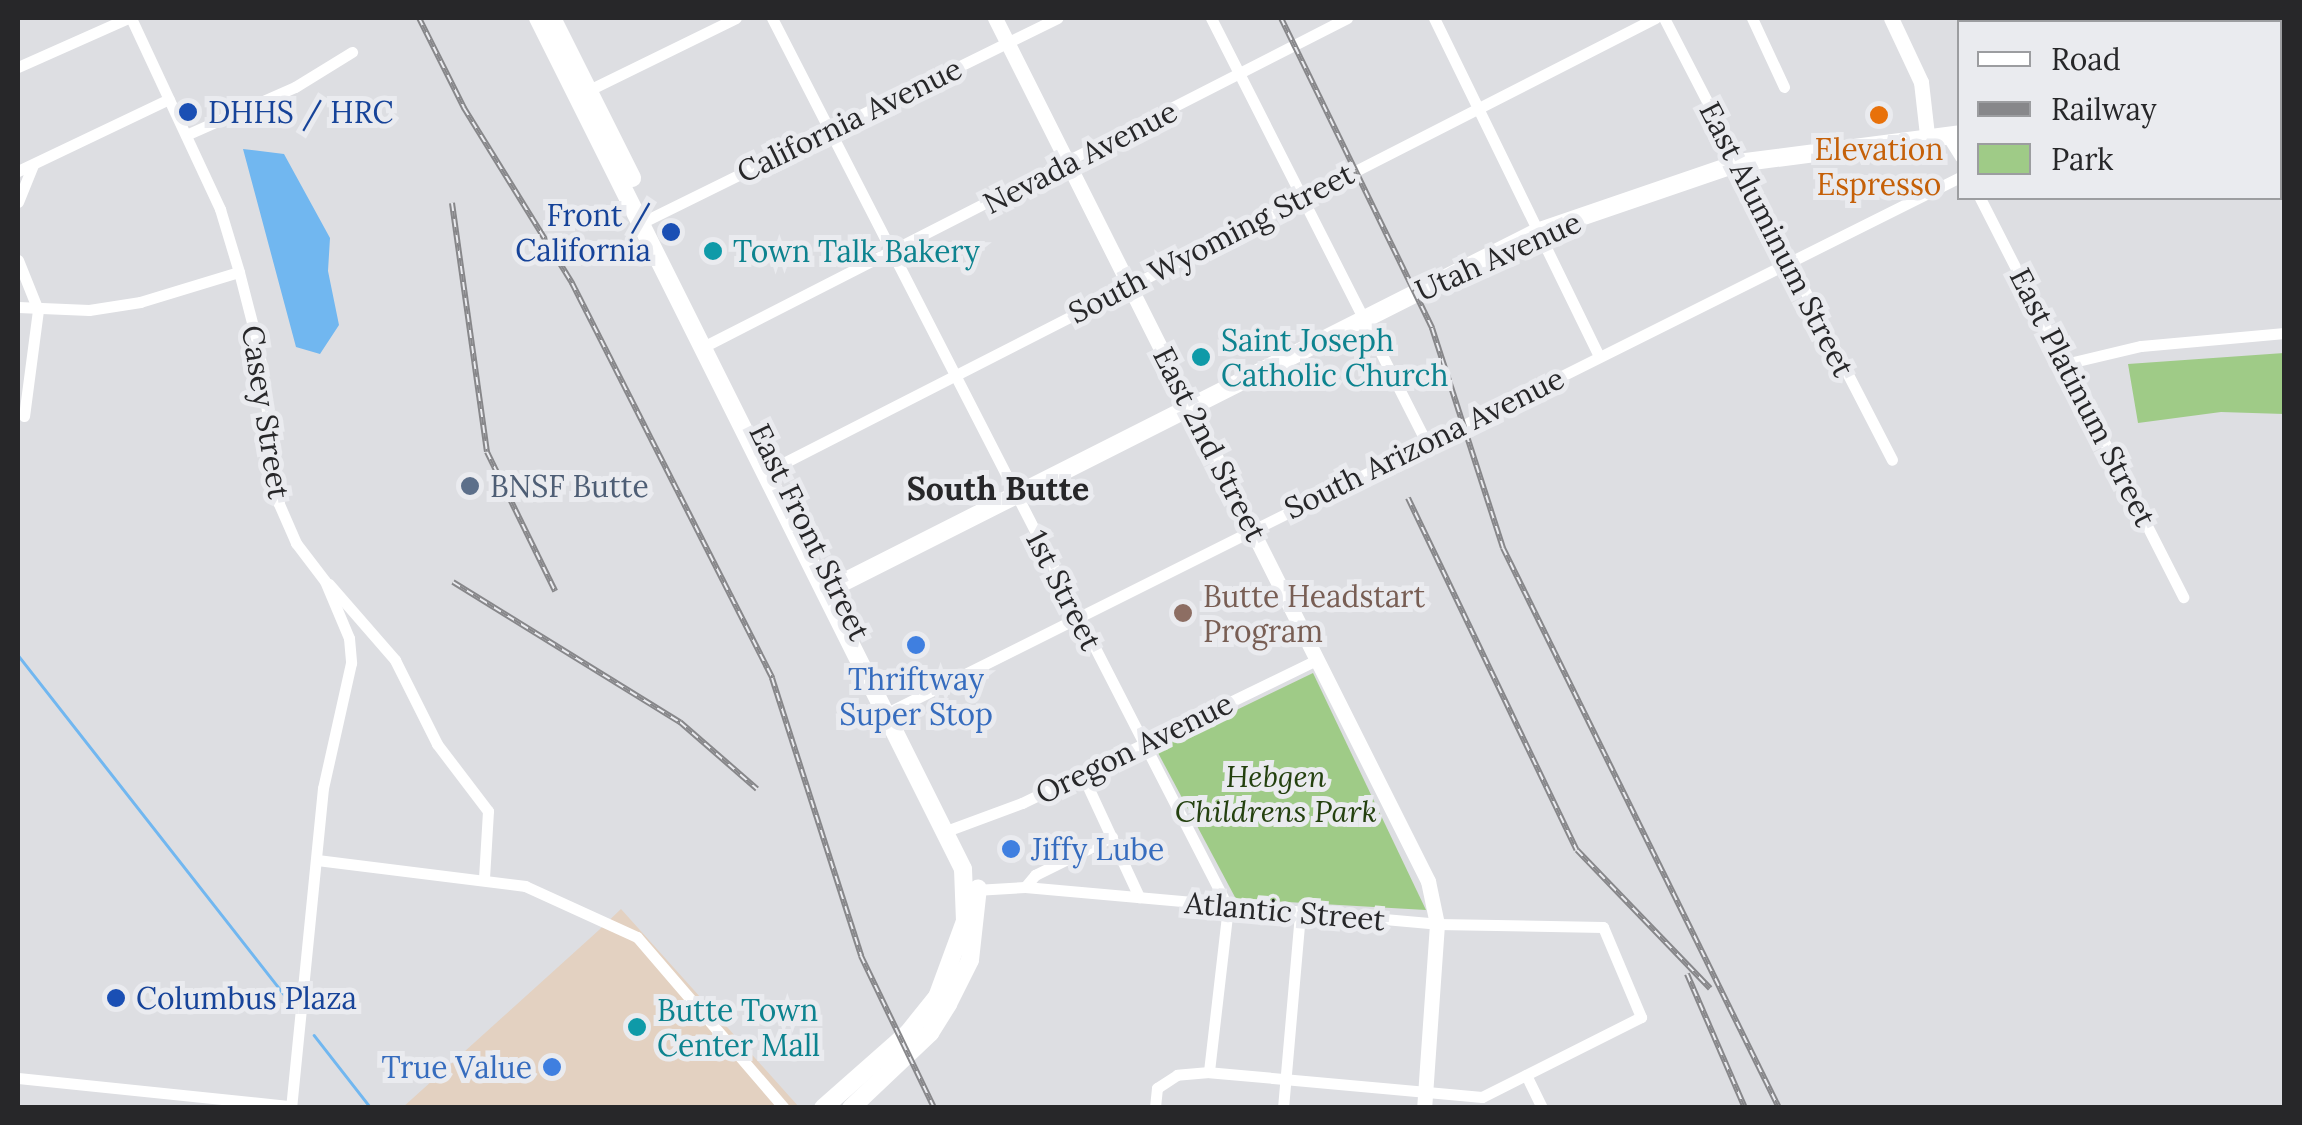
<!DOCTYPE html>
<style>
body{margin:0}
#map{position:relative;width:2302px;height:1125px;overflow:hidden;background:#dddee2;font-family:Lora,serif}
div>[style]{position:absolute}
.commercial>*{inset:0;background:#e3d1c1}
.green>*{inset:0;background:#9fcb87}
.water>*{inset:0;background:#71b7f0}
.stream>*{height:2.5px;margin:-1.25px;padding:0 1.25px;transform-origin:1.25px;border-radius:1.25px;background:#71b7f0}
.street>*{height:11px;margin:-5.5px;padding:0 5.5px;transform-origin:5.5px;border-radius:5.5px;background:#fff}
.secondary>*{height:15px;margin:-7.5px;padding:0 7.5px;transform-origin:7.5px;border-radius:7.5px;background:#fff}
.primary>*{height:18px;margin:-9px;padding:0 9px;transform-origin:9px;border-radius:9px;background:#fff}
.rail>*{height:6px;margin-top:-3px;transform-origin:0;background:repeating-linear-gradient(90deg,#eaebef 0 8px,#87878a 0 16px);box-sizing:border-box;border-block:2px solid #87878a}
.dots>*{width:28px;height:28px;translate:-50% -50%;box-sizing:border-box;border:5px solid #eaebef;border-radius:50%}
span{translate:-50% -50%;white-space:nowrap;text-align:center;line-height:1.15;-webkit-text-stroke:10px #eaebef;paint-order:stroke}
.transit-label{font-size:30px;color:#164399}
.left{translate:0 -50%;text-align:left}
.right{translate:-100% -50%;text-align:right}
.street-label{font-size:30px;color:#272729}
.food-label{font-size:30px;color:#c56008}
.culture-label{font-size:30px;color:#0d838f}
.service-label{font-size:30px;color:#4e5e75}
.education-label{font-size:30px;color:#785e54}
.shop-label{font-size:30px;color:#366cbe}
.park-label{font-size:30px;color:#24410f;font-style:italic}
.neighbourhood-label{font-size:32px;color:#272729;font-weight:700}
.frame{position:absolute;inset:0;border:20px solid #272729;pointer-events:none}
.legend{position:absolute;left:1957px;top:20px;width:325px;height:180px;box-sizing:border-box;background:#eaebef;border:2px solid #9c9da0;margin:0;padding:12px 18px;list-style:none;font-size:30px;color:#272729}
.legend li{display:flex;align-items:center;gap:20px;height:50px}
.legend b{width:50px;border:2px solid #9c9da0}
</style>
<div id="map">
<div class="commercial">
<div style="clip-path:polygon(621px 909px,799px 1107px,402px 1108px,599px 930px)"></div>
</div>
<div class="green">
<div style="clip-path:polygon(2284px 353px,2284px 414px,2221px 412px,2138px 423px,2128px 364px)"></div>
<div style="clip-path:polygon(1313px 673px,1426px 910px,1236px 899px,1156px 749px)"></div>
</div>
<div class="water">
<div style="clip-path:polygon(243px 149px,284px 154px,330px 238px,328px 271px,339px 325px,320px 354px,296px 347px)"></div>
</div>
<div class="stream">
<div style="left:18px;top:655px;width:441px;rotate:51.9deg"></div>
<div style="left:314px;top:1035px;width:93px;rotate:52deg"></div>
</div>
<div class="street">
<div style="left:131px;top:18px;width:211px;rotate:65deg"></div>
<div style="left:220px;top:209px;width:66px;rotate:73.2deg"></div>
<div style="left:239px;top:272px;width:81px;rotate:75.6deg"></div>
<div style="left:259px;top:350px;width:155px;rotate:82.6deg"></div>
<div style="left:279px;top:504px;width:43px;rotate:66.4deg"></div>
<div style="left:296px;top:543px;width:48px;rotate:52.7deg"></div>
<div style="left:325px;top:581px;width:62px;rotate:67.2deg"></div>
<div style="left:349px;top:638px;width:25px;rotate:85deg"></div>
<div style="left:351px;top:663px;width:128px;rotate:102.6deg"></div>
<div style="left:323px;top:788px;width:322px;rotate:95.7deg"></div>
<div style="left:772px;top:18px;width:999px;rotate:62.85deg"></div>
<div style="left:1228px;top:907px;width:166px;rotate:96.6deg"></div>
<div style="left:1211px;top:18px;width:478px;rotate:63.1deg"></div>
<div style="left:1434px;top:18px;width:376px;rotate:64deg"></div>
<div style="left:1664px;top:18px;width:497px;rotate:62.7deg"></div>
<div style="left:1752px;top:18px;width:76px;rotate:65.1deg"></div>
<div style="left:18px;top:67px;width:120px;rotate:-24deg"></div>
<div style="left:585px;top:92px;width:168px;rotate:-26.1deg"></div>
<div style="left:186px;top:135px;width:119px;rotate:-23.8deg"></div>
<div style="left:295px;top:87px;width:67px;rotate:-31.6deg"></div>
<div style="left:1947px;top:136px;width:25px;rotate:58deg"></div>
<div style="left:18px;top:171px;width:167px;rotate:-25.5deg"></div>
<div style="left:1980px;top:198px;width:448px;rotate:63deg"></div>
<div style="left:18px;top:202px;width:40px;rotate:-68deg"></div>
<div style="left:641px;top:223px;width:464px;rotate:-26.2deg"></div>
<div style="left:18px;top:260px;width:54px;rotate:68.2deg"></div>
<div style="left:38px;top:310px;width:107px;rotate:97.5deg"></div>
<div style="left:18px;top:307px;width:71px;rotate:2.4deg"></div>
<div style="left:89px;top:310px;width:52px;rotate:-8.9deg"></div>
<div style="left:140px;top:302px;width:103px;rotate:-16.9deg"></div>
<div style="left:705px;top:346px;width:721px;rotate:-27.06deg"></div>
<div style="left:2069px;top:363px;width:74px;rotate:-13.3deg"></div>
<div style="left:2141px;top:346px;width:144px;rotate:-5.2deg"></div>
<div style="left:768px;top:471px;width:996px;rotate:-27.05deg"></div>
<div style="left:329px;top:584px;width:101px;rotate:49deg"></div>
<div style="left:395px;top:660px;width:94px;rotate:63.4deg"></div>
<div style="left:437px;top:744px;width:84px;rotate:52.7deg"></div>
<div style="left:488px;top:811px;width:67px;rotate:93.4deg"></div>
<div style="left:889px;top:712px;width:1197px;rotate:-26.54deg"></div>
<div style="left:1082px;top:774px;width:136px;rotate:65.1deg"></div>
<div style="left:949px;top:830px;width:78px;rotate:-20.3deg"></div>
<div style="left:1022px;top:803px;width:327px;rotate:-25.9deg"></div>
<div style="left:317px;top:860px;width:210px;rotate:7.1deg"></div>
<div style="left:525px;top:886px;width:123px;rotate:24.5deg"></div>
<div style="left:637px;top:937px;width:225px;rotate:49.3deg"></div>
<div style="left:1025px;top:887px;width:16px;rotate:-50deg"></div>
<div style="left:1035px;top:875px;width:86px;rotate:-26.3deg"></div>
<div style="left:975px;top:890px;width:50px;rotate:-3.4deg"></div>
<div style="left:1025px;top:887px;width:414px;rotate:5.1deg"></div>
<div style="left:1437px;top:924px;width:166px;rotate:1deg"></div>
<div style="left:1603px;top:927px;width:98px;rotate:67.1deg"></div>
<div style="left:1641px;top:1017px;width:178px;rotate:153.3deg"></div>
<div style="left:1482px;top:1097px;width:274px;rotate:-174.8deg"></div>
<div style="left:1209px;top:1072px;width:32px;rotate:175deg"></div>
<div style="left:1177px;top:1075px;width:24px;rotate:147deg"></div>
<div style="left:1157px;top:1088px;width:20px;rotate:96deg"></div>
<div style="left:1526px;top:1075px;width:37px;rotate:64deg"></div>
<div style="left:18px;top:1078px;width:274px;rotate:5.9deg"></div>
<div style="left:1283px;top:1108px;width:196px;rotate:-85deg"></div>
</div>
<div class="secondary">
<div style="left:995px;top:18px;width:966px;rotate:63.36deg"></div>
<div style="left:1428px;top:881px;width:44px;rotate:78.2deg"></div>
<div style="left:1437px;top:924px;width:184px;rotate:94deg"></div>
<div style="left:1891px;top:18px;width:71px;rotate:64.9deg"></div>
<div style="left:1921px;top:82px;width:61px;rotate:83.5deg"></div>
</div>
<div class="primary">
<div style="left:538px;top:18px;width:951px;rotate:63.46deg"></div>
<div style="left:963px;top:869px;width:52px;rotate:87.8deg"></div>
<div style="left:965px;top:921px;width:81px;rotate:110.2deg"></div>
<div style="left:937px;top:997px;width:46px;rotate:128.9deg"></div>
<div style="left:908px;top:1033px;width:113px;rotate:138.6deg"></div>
<div style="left:552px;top:18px;width:179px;rotate:63.4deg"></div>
<div style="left:2280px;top:59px;width:4px;rotate:-27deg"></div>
<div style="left:828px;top:590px;width:794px;rotate:-26.79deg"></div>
<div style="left:1537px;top:232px;width:213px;rotate:-18.9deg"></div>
<div style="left:1738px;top:163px;width:224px;rotate:-7.4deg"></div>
<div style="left:851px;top:1108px;width:109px;rotate:-43.5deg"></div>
<div style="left:930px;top:1033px;width:34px;rotate:-58deg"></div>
<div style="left:948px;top:1004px;width:49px;rotate:-63.4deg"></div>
<div style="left:970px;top:960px;width:72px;rotate:-83.7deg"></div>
</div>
<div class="rail">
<div style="left:419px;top:18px;width:101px;rotate:63.4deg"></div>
<div style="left:464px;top:108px;width:206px;rotate:58.3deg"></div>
<div style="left:572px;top:283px;width:443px;rotate:63.1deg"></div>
<div style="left:772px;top:678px;width:292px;rotate:72.2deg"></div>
<div style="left:861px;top:956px;width:169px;rotate:64.3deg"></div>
<div style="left:1281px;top:18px;width:345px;rotate:64deg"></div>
<div style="left:1432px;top:328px;width:231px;rotate:72.1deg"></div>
<div style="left:1503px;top:548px;width:624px;rotate:63.76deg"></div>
<div style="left:452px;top:203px;width:251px;rotate:82deg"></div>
<div style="left:487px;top:452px;width:155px;rotate:63.9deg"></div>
<div style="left:1408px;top:498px;width:390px;rotate:64.4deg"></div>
<div style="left:1577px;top:850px;width:192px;rotate:46.1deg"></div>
<div style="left:453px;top:582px;width:267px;rotate:31.7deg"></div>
<div style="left:680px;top:722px;width:102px;rotate:41deg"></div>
<div style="left:1687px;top:974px;width:146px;rotate:66.6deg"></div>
</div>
<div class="dots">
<div style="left:188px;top:112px;background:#1a4fb4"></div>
<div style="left:1879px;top:115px;background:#e8710a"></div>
<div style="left:671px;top:232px;background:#1a4fb4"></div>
<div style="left:713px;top:251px;background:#0f9aa8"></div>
<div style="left:1201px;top:357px;background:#0f9aa8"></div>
<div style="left:470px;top:486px;background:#5c6f8a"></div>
<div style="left:1183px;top:613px;background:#8d6e63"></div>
<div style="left:916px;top:645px;background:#3f7fe0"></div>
<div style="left:1011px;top:849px;background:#3f7fe0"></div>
<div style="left:116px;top:998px;background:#1a4fb4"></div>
<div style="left:637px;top:1027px;background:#0f9aa8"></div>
<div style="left:552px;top:1067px;background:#3f7fe0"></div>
</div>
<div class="transit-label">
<span class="left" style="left:208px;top:112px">DHHS / HRC</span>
<span class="right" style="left:651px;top:232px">Front /<br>California</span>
<span class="left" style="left:136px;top:998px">Columbus Plaza</span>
</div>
<div class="street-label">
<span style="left:849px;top:120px;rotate:-26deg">California Avenue</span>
<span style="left:1080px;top:157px;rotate:-27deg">Nevada Avenue</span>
<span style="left:1777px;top:239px;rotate:63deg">East Aluminum Street</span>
<span style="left:1211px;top:243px;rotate:-27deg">South Wyoming Street</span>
<span style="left:1498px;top:256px;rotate:-24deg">Utah Avenue</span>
<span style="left:2083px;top:397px;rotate:63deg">East Platinum Street</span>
<span style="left:266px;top:412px;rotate:81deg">Casey Street</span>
<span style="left:1424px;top:443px;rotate:-26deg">South Arizona Avenue</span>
<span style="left:1210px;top:444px;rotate:63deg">East 2nd Street</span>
<span style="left:810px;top:532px;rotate:64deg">East Front Street</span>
<span style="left:1064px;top:590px;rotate:63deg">1st Street</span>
<span style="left:1134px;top:748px;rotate:-26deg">Oregon Avenue</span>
<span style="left:1285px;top:911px;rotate:5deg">Atlantic Street</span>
</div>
<div class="food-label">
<span style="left:1879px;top:166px">Elevation<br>Espresso</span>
</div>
<div class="culture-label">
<span class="left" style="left:733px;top:251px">Town Talk Bakery</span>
<span class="left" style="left:1221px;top:357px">Saint Joseph<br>Catholic Church</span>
<span class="left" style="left:657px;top:1027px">Butte Town<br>Center Mall</span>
</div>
<div class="service-label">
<span class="left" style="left:490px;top:486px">BNSF Butte</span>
</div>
<div class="education-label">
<span class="left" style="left:1203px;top:613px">Butte Headstart<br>Program</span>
</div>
<div class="shop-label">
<span style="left:916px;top:696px">Thriftway<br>Super Stop</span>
<span class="left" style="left:1031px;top:849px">Jiffy Lube</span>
<span class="right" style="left:532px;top:1067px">True Value</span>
</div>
<div class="park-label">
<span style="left:1276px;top:793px">Hebgen<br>Childrens Park</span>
</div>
<div class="neighbourhood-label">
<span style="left:998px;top:489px">South Butte</span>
</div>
<div class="frame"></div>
<ul class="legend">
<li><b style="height:12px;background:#fff"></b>Road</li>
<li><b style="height:12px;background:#87878a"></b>Railway</li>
<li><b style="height:28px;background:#9fcb87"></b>Park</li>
</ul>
</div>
